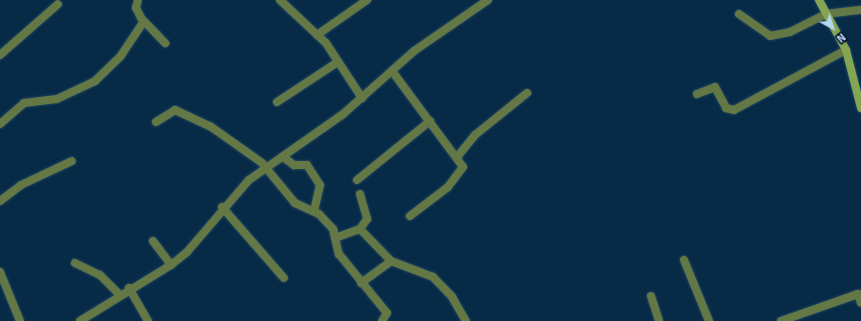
<!DOCTYPE html>
<style>
body{margin:0}
#map{position:relative;width:861px;height:321px;overflow:hidden;background:#072b47;font-family:Signika,sans-serif}
div>[style]{position:absolute}
.roads{filter:drop-shadow(0 0 1px #234663) drop-shadow(0 0 1px #234663)}
.street>*{height:8px;margin:-4px;padding:0 4px;transform-origin:4px;border-radius:4px;background:#637845}
.secondary>*{height:8px;margin:-4px;padding:0 4px;transform-origin:4px;border-radius:4px;background:#84a551}
span{translate:-50% -50%;white-space:nowrap;text-align:center;line-height:1.15;-webkit-text-stroke:4px #001228;paint-order:stroke}
.north{position:absolute;left:813px;top:8px;width:40px;height:40px;-webkit-text-stroke:3px #001228;paint-order:stroke;rotate:140deg;font-size:11px;font-weight:700;line-height:16px;text-align:center;color:#b5d5f3}
.north::after{content:'';display:block;margin:auto;width:14px;height:18px;background:#b5d5f3;clip-path:polygon(50% 0,100% 100%,50% 72%,0 100%)}
</style>
<div id="map">
<div class="roads">
<div class="street">
<div style="left:138px;top:0;width:8px;rotate:104deg"></div>
<div style="left:136px;top:8px;width:11px;rotate:63deg"></div>
<div style="left:141px;top:18px;width:35px;rotate:46deg"></div>
<div style="left:280px;top:0;width:63px;rotate:43.1deg"></div>
<div style="left:326px;top:43px;width:66px;rotate:56.8deg"></div>
<div style="left:739px;top:14px;width:38px;rotate:35deg"></div>
<div style="left:770px;top:36px;width:20px;rotate:-11deg"></div>
<div style="left:790px;top:32px;width:40px;rotate:-26.6deg"></div>
<div style="left:826px;top:14px;width:35px;rotate:-7deg"></div>
<div style="left:317px;top:35px;width:61px;rotate:-35deg"></div>
<div style="left:0;top:55px;width:77px;rotate:-41.3deg"></div>
<div style="left:392px;top:71px;width:119px;rotate:53.5deg"></div>
<div style="left:463px;top:167px;width:25px;rotate:127deg"></div>
<div style="left:448px;top:187px;width:48px;rotate:142.7deg"></div>
<div style="left:697px;top:94px;width:19px;rotate:-21deg"></div>
<div style="left:715px;top:87px;width:24px;rotate:62deg"></div>
<div style="left:726px;top:108px;width:8px;rotate:14deg"></div>
<div style="left:734px;top:110px;width:127px;rotate:-28.2deg"></div>
<div style="left:277px;top:102px;width:73px;rotate:-33.3deg"></div>
<div style="left:156px;top:122px;width:22px;rotate:-32deg"></div>
<div style="left:175px;top:110px;width:38px;rotate:25deg"></div>
<div style="left:210px;top:126px;width:64px;rotate:35.4deg"></div>
<div style="left:262px;top:163px;width:52px;rotate:50.5deg"></div>
<div style="left:295px;top:203px;width:26px;rotate:25deg"></div>
<div style="left:319px;top:214px;width:21px;rotate:47deg"></div>
<div style="left:333px;top:229px;width:26px;rotate:77deg"></div>
<div style="left:339px;top:254px;width:76px;rotate:50.9deg"></div>
<div style="left:387px;top:313px;width:9px;rotate:122deg"></div>
<div style="left:0;top:124px;width:32px;rotate:-41deg"></div>
<div style="left:24px;top:103px;width:33px;rotate:-7deg"></div>
<div style="left:57px;top:99px;width:42px;rotate:-25.3deg"></div>
<div style="left:95px;top:81px;width:35px;rotate:-44deg"></div>
<div style="left:120px;top:57px;width:43px;rotate:-56.3deg"></div>
<div style="left:458px;top:156px;width:27px;rotate:-51deg"></div>
<div style="left:475px;top:135px;width:67px;rotate:-38.9deg"></div>
<div style="left:283px;top:157px;width:14px;rotate:36deg"></div>
<div style="left:294px;top:165px;width:13px"></div>
<div style="left:307px;top:165px;width:24px;rotate:57deg"></div>
<div style="left:320px;top:185px;width:27px;rotate:103deg"></div>
<div style="left:357px;top:180px;width:94px;rotate:-38.9deg"></div>
<div style="left:360px;top:194px;width:26px;rotate:74deg"></div>
<div style="left:367px;top:219px;width:12px;rotate:125deg"></div>
<div style="left:360px;top:229px;width:45px;rotate:45.9deg"></div>
<div style="left:391px;top:261px;width:45px;rotate:20.9deg"></div>
<div style="left:433px;top:277px;width:28px;rotate:46deg"></div>
<div style="left:452px;top:297px;width:28px;rotate:60deg"></div>
<div style="left:0;top:201px;width:26px;rotate:-37deg"></div>
<div style="left:21px;top:185px;width:56px;rotate:-25.2deg"></div>
<div style="left:222px;top:207px;width:94px;rotate:48.9deg"></div>
<div style="left:335px;top:238px;width:27px;rotate:-20deg"></div>
<div style="left:153px;top:241px;width:30px;rotate:53deg"></div>
<div style="left:684px;top:260px;width:66px;rotate:67.7deg"></div>
<div style="left:75px;top:263px;width:28px;rotate:26deg"></div>
<div style="left:100px;top:275px;width:27px;rotate:45deg"></div>
<div style="left:0;top:272px;width:53px;rotate:67.8deg"></div>
<div style="left:361px;top:283px;width:37px;rotate:-36deg"></div>
<div style="left:129px;top:288px;width:38px;rotate:60deg"></div>
<div style="left:651px;top:296px;width:26px;rotate:72deg"></div>
<div style="left:80px;top:321px;width:107px;rotate:-31.6deg"></div>
<div style="left:171px;top:265px;width:21px;rotate:-39deg"></div>
<div style="left:187px;top:252px;width:95px;rotate:-49.3deg"></div>
<div style="left:249px;top:180px;width:113px;rotate:-35deg"></div>
<div style="left:342px;top:115px;width:96px;rotate:-41.6deg"></div>
<div style="left:414px;top:51px;width:90px;rotate:-34.6deg"></div>
<div style="left:781px;top:321px;width:82px;rotate:-19.3deg"></div>
<div style="left:858px;top:294px;width:9px;rotate:72deg"></div>
</div>
<div class="secondary">
<div style="left:819px;top:0;width:57px;rotate:61.6deg"></div>
<div style="left:846px;top:50px;width:60px;rotate:75.5deg"></div>
</div>
</div>
<div class="north">N</div>
</div>
